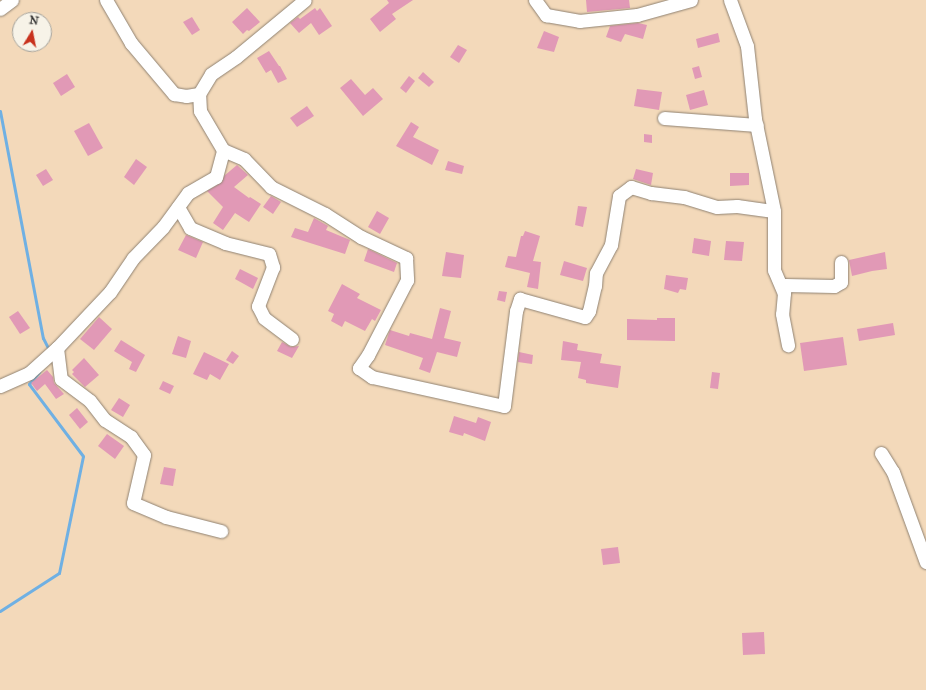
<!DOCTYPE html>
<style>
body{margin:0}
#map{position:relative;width:926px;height:690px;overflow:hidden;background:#f3d9ba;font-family:"IM FELL Great Primer",serif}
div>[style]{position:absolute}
.stream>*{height:3px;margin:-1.5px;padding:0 1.5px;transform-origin:1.5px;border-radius:1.5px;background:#6fb0e3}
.building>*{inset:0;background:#e199b6}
.roads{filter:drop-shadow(0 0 1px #8f8272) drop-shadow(0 0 1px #8f8272)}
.minor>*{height:13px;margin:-6.5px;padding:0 6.5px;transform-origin:6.5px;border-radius:6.5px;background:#fff}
span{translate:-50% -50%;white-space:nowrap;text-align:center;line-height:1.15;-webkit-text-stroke:3px #f7f3e8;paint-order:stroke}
.north{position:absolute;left:12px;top:12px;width:40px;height:40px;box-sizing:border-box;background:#f7f3e8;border:1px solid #a5a39c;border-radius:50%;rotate:10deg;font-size:11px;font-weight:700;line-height:16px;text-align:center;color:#2b2b2b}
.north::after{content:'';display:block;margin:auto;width:14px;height:18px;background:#c8321e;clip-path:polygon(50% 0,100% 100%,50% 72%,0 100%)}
</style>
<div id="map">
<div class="stream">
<div style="left:0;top:111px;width:231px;rotate:79.3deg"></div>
<div style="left:43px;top:338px;width:13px;rotate:63deg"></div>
<div style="left:0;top:611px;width:70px;rotate:-32.8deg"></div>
<div style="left:59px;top:573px;width:119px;rotate:-78.4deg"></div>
<div style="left:83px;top:456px;width:90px;rotate:-126.9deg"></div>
<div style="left:29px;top:384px;width:16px;rotate:-50deg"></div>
</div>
<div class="building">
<div style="clip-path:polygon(387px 0,413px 0,392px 14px,396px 19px,380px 32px,370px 19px,389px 3px)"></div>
<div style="clip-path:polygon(586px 0,629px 0,630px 8px,587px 12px)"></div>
<div style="clip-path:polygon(247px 8px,260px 22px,249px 31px,247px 30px,243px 34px,232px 22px)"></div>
<div style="clip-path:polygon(315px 8px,317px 11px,320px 8px,332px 26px,319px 35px,311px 23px,299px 33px,290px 23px,298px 17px,300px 19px)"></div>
<div style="clip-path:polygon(192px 17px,200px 30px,192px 35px,183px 22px)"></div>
<div style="clip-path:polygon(638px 23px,647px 25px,643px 39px,625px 34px,621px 42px,606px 37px,610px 26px)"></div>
<div style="clip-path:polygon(544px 31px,559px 37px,554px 52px,537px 48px)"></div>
<div style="clip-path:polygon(718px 33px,720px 42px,698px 48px,696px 39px)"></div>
<div style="clip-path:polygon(458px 45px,467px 50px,459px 63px,450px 57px)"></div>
<div style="clip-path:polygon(269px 51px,279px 66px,280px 66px,287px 79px,278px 83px,271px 70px,266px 73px,257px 58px)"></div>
<div style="clip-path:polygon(699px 66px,702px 77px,695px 79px,692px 68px)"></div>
<div style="clip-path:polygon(423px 72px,434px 82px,429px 87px,418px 78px)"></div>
<div style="clip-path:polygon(67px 74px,75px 87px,61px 96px,53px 83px)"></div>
<div style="clip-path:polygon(409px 76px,415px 81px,406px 93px,400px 88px)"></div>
<div style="clip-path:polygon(351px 79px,365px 95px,373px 88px,383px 99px,363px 116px,340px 88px)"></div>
<div style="clip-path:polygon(637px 89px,662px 92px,659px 110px,634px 106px)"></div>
<div style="clip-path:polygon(704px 90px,708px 105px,690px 110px,686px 95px)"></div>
<div style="clip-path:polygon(307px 106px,314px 116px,297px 127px,290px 118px)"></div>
<div style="clip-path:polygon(411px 122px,419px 127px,413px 137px,439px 150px,432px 165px,396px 146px)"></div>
<div style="clip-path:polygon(89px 123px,103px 148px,88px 156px,74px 131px)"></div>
<div style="clip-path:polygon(644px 134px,652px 135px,652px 143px,644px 142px)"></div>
<div style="clip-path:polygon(136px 159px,147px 167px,134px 185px,124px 177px)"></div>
<div style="clip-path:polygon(448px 161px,464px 166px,462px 174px,445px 170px)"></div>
<div style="clip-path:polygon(237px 165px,248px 175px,234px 187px,249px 198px,250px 197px,261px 204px,249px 222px,235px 213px,223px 230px,213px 223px,223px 207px,207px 191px,222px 182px,224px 176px)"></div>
<div style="clip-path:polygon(46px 169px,53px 180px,43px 186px,36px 175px)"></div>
<div style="clip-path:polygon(636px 169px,653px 173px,651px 185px,633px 179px)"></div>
<div style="clip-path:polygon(730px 173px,749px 173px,749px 185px,730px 186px)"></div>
<div style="clip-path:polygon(271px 196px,281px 202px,273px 214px,263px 207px)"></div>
<div style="clip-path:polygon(578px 206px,587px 207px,583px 227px,575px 225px)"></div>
<div style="clip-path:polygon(377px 211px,389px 218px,380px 234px,368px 227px)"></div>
<div style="clip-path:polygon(314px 218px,328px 226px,326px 230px,350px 240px,345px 254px,291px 237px,295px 228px,308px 232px)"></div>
<div style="clip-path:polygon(525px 231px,540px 236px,533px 261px,541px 262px,538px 289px,527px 287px,530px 273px,505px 267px,508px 256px,516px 257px,521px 236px,523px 236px)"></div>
<div style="clip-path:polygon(186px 235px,203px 242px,196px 258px,178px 250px)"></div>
<div style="clip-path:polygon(694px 238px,711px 241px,709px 256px,692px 253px)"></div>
<div style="clip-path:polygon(726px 241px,744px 242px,742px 261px,724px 260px)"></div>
<div style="clip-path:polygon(368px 249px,397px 263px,394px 272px,364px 261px)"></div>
<div style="clip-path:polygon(446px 252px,464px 255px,461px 278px,442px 276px)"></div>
<div style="clip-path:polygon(885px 252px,887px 269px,872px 271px,852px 276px,849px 260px)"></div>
<div style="clip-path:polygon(564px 261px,587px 268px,583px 281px,560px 275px)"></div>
<div style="clip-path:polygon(240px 269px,258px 278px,253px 289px,235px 279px)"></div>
<div style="clip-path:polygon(666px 275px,688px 278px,686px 290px,680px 289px,678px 293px,664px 289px)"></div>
<div style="clip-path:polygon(342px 284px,360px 294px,357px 298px,381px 310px,375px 321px,372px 319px,365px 331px,345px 321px,342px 327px,331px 321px,334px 314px,328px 311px)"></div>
<div style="clip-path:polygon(499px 291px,507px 292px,505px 302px,497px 300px)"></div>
<div style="clip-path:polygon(440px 308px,451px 311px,444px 338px,461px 342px,457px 357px,437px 352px,430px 373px,419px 369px,423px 358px,385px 345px,390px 330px,409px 336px,410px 333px,432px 339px)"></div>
<div style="clip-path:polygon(18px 311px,30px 328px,20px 334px,9px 317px)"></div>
<div style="clip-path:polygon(99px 317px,112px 329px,94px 350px,80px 339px)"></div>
<div style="clip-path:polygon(657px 318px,675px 318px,675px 341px,627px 340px,627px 319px,657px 320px)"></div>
<div style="clip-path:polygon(893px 323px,895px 335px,859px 341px,857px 329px)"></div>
<div style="clip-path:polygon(178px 336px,191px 341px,186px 358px,172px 354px)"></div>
<div style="clip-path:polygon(843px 337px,847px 365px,804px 371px,800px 343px)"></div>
<div style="clip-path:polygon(121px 340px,145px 355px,136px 372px,129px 369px,132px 362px,114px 351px)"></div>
<div style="clip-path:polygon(563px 341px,578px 344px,577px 350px,602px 354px,600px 363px,621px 366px,618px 388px,586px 383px,586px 380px,578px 378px,581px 362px,561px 360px)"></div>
<div style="clip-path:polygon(282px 342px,291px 347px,299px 346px,292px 358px,277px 351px)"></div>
<div style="clip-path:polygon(232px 351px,239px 356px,233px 364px,226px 360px)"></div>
<div style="clip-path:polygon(204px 352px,229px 364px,220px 380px,210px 374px,207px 380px,193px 374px)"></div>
<div style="clip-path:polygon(519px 352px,533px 355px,532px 364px,518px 362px)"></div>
<div style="clip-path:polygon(84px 358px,99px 375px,85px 387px,72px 374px,74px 372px,72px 370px)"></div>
<div style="clip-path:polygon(47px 370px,53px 377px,54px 383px,64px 394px,56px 399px,45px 384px,37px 391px,31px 383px)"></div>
<div style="clip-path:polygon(712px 372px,720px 373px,718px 389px,710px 388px)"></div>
<div style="clip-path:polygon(163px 381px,174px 386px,170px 394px,159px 389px)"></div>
<div style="clip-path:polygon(119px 398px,130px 405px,123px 417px,111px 410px)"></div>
<div style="clip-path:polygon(77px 408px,88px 422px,80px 429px,69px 415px)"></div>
<div style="clip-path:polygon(454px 416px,476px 423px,478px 417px,491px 422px,485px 441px,464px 433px,463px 436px,449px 432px)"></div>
<div style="clip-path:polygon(107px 434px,124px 446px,115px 459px,98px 446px)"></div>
<div style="clip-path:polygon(164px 467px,176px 469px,173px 486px,160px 484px)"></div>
<div style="clip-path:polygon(618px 547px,620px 563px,603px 565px,601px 549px)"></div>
<div style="clip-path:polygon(764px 632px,765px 654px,743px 655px,742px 633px)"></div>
</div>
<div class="roads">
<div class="minor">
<div style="left:106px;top:0;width:50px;rotate:59.8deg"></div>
<div style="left:131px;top:43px;width:67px;rotate:49.9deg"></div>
<div style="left:174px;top:94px;width:12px;rotate:9deg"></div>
<div style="left:186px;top:96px;width:13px;rotate:-9deg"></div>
<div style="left:199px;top:94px;width:23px;rotate:-59deg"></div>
<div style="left:211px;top:74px;width:30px;rotate:-34deg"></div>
<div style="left:236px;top:57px;width:89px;rotate:-39.6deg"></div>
<div style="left:535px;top:0;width:19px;rotate:54deg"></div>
<div style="left:546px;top:15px;width:34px;rotate:10deg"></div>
<div style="left:579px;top:21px;width:58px;rotate:-5.9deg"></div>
<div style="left:637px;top:15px;width:56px;rotate:-15.5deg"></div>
<div style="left:730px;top:0;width:49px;rotate:69.7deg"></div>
<div style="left:747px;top:46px;width:73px;rotate:83.7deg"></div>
<div style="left:755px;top:119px;width:94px;rotate:78.3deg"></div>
<div style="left:774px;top:211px;width:59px;rotate:90deg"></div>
<div style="left:774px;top:270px;width:25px;rotate:67deg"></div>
<div style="left:784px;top:293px;width:21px;rotate:95deg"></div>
<div style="left:782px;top:314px;width:32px;rotate:79deg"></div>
<div style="left:0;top:9px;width:15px;rotate:-37deg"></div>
<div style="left:664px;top:118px;width:93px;rotate:4.3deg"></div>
<div style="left:223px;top:150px;width:23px;rotate:23deg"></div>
<div style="left:244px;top:159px;width:39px;rotate:46deg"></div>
<div style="left:271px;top:187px;width:60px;rotate:26.6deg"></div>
<div style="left:325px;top:214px;width:43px;rotate:32.6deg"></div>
<div style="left:361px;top:237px;width:50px;rotate:25deg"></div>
<div style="left:406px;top:258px;width:22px;rotate:87deg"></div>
<div style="left:407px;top:280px;width:85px;rotate:117.5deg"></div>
<div style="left:368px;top:355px;width:16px;rotate:125deg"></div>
<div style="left:359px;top:368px;width:16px;rotate:35deg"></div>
<div style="left:372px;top:377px;width:135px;rotate:12.4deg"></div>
<div style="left:504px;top:406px;width:96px;rotate:-82.8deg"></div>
<div style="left:516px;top:311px;width:13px;rotate:-72deg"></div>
<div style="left:520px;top:299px;width:67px;rotate:15.5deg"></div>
<div style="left:585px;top:317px;width:7px;rotate:-56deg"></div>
<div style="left:589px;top:311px;width:26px;rotate:-77deg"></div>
<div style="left:595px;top:286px;width:13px;rotate:-86deg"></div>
<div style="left:596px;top:273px;width:32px;rotate:-62deg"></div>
<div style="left:611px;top:245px;width:50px;rotate:-80.7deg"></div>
<div style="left:619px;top:196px;width:15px;rotate:-37deg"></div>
<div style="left:631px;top:187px;width:21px;rotate:17deg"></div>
<div style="left:651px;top:193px;width:33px;rotate:7deg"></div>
<div style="left:684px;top:197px;width:34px;rotate:17deg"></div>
<div style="left:717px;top:207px;width:20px;rotate:-3deg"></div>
<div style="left:737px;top:206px;width:37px;rotate:8deg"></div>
<div style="left:178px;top:207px;width:24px;rotate:60deg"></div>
<div style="left:190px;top:228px;width:38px;rotate:23deg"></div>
<div style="left:225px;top:243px;width:45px;rotate:14deg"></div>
<div style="left:269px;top:254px;width:14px;rotate:73deg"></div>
<div style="left:273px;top:267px;width:42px;rotate:111deg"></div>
<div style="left:258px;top:306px;width:13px;rotate:63deg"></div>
<div style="left:264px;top:318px;width:35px;rotate:37deg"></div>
<div style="left:784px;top:293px;width:8px;rotate:-83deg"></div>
<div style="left:785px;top:285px;width:49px;rotate:1.2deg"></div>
<div style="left:834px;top:286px;width:8px;rotate:-30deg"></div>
<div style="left:841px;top:282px;width:20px;rotate:-90deg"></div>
<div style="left:57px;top:348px;width:31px;rotate:83deg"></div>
<div style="left:61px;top:379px;width:36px;rotate:37deg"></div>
<div style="left:90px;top:401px;width:24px;rotate:52deg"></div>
<div style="left:105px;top:420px;width:31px;rotate:33deg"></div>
<div style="left:131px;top:437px;width:22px;rotate:54deg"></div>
<div style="left:144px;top:455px;width:49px;rotate:102.9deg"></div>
<div style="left:133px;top:503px;width:36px;rotate:23deg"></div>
<div style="left:166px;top:517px;width:57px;rotate:14.3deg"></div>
<div style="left:0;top:386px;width:32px;rotate:-24deg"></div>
<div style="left:29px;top:373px;width:38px;rotate:-42deg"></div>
<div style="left:57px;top:348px;width:77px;rotate:-46.6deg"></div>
<div style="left:110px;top:292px;width:41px;rotate:-55.9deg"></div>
<div style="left:133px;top:258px;width:43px;rotate:-45.9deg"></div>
<div style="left:163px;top:227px;width:42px;rotate:-53.7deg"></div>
<div style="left:188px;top:193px;width:32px;rotate:-30deg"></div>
<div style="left:216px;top:177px;width:28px;rotate:-75deg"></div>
<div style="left:223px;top:150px;width:45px;rotate:-120.5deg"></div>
<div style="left:200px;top:111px;width:17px;rotate:-93deg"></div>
<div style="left:881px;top:453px;width:22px;rotate:58deg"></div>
<div style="left:893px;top:472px;width:96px;rotate:69.9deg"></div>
</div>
</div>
<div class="north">N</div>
</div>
